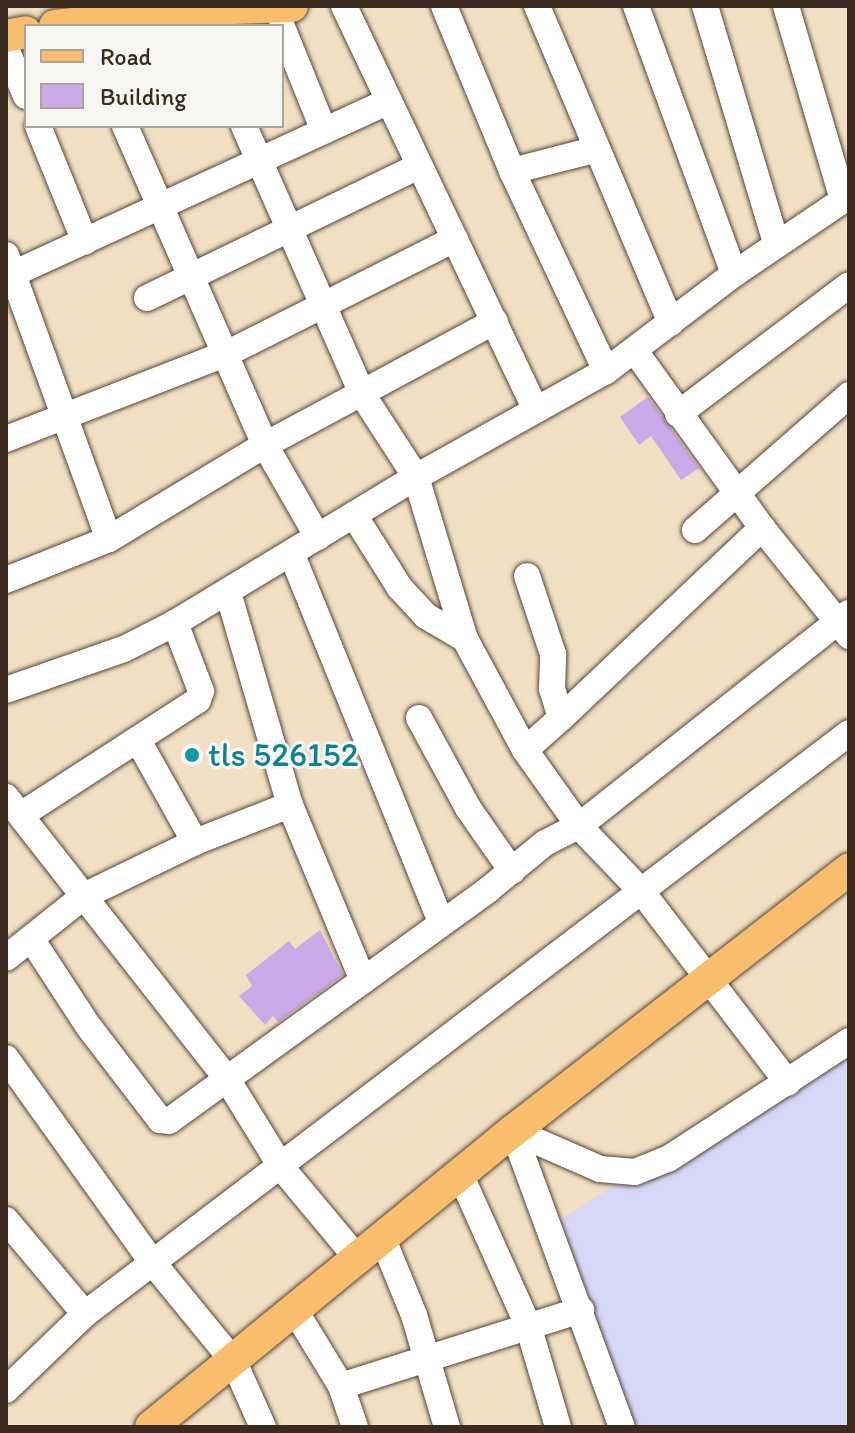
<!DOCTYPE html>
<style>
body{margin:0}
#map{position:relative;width:855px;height:1433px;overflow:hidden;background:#f1e0c3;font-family:Itim,sans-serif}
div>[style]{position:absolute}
.built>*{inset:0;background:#d7d7f8}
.building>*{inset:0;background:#ccaaea}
.roads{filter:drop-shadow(0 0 2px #564537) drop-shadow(0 0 2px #564537)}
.minor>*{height:26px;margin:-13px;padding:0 13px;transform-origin:13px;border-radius:13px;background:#fff}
.major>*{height:32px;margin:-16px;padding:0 16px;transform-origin:16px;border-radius:16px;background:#f9be6d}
.dots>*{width:22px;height:22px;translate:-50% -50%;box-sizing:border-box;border:4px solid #f6f6f2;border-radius:50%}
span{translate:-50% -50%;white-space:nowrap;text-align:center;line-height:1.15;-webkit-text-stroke:6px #f6f6f2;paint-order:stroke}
.culture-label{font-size:34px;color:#0d838f}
.left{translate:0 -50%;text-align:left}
.frame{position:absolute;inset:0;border:8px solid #3b2a1e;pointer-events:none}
.legend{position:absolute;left:24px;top:24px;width:260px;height:104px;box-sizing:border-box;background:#f6f6f2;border:2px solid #aba49d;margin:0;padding:10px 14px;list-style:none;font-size:24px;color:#3b2a1e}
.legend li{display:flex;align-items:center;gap:16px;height:40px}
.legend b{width:40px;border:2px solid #aba49d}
</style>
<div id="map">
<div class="built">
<div style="clip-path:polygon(849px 1037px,849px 1427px,627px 1427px,552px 1225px)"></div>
</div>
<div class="building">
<div style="clip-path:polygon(648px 397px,699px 468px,681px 480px,651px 436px,639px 445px,620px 417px)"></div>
<div style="clip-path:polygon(320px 930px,343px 975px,278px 1022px,273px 1016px,265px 1025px,239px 996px,252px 986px,246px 975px,289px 941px,295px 949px)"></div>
</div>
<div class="roads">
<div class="minor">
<div style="left:344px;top:6px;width:447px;rotate:64.6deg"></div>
<div style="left:444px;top:6px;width:178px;rotate:67.6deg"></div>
<div style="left:512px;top:171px;width:221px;rotate:64.8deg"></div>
<div style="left:537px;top:6px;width:344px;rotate:67.1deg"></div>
<div style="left:636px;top:6px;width:285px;rotate:69.9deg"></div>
<div style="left:705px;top:6px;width:247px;rotate:73.3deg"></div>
<div style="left:786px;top:6px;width:202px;rotate:73.6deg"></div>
<div style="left:282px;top:27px;width:112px;rotate:68deg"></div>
<div style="left:6px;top:49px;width:51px;rotate:66.9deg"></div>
<div style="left:38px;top:126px;width:125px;rotate:67.9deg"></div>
<div style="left:125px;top:126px;width:348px;rotate:66.3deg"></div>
<div style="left:265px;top:445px;width:106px;rotate:60.1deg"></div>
<div style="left:244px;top:126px;width:293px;rotate:66.2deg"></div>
<div style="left:362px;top:394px;width:99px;rotate:57deg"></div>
<div style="left:416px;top:477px;width:169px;rotate:73.2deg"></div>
<div style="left:465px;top:639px;width:126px;rotate:61.6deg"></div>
<div style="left:525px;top:750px;width:93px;rotate:54.6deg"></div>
<div style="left:579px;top:826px;width:91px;rotate:46.3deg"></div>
<div style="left:642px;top:892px;width:240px;rotate:52.6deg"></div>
<div style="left:512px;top:171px;width:85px;rotate:-14.4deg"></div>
<div style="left:6px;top:255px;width:302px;rotate:70.1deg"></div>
<div style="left:15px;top:273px;width:409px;rotate:-24.7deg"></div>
<div style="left:147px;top:298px;width:302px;rotate:-25.9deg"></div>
<div style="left:635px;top:351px;width:218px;rotate:54.3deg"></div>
<div style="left:762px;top:528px;width:139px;rotate:51.1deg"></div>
<div style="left:678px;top:414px;width:214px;rotate:-37deg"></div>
<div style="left:6px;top:439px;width:238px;rotate:-21.2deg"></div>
<div style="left:228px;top:353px;width:254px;rotate:-26.7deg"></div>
<div style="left:354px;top:515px;width:86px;rotate:57.8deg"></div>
<div style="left:400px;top:588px;width:38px;rotate:47deg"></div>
<div style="left:426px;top:616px;width:45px;rotate:30.5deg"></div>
<div style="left:695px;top:530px;width:205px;rotate:-41.2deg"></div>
<div style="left:292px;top:555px;width:396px;rotate:67.9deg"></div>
<div style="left:6px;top:580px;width:111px;rotate:-21.7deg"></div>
<div style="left:109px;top:539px;width:182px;rotate:-31.1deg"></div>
<div style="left:265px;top:445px;width:261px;rotate:-28.3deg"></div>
<div style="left:228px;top:592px;width:222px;rotate:73.8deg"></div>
<div style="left:6px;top:690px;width:125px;rotate:-19.2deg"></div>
<div style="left:124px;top:649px;width:57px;rotate:-27deg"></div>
<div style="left:175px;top:623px;width:282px;rotate:-31.2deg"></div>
<div style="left:416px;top:477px;width:218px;rotate:-29.2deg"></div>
<div style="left:606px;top:371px;width:161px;rotate:-37.2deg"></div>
<div style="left:734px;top:274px;width:139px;rotate:-34.1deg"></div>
<div style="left:419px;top:718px;width:102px;rotate:61.4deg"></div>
<div style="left:468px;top:808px;width:77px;rotate:55.1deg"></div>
<div style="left:561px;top:718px;width:277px;rotate:-43.4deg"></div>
<div style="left:139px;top:742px;width:115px;rotate:60.8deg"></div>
<div style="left:525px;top:750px;width:48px;rotate:-41.6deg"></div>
<div style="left:561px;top:718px;width:30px;rotate:-107deg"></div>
<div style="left:552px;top:689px;width:35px;rotate:-88deg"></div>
<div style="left:553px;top:654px;width:82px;rotate:-108.4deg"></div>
<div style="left:6px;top:797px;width:358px;rotate:51.9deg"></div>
<div style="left:227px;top:1079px;width:105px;rotate:58.3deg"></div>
<div style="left:282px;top:1168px;width:117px;rotate:50.2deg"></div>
<div style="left:21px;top:815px;width:211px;rotate:-33deg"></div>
<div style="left:198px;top:700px;width:9px;rotate:-72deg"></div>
<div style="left:201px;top:691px;width:73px;rotate:-110.9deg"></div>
<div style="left:32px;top:940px;width:104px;rotate:56.8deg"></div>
<div style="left:89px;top:1027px;width:117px;rotate:52.6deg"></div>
<div style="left:160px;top:1120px;width:9px;rotate:6deg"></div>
<div style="left:169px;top:1121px;width:395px;rotate:-35.9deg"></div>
<div style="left:489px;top:889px;width:72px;rotate:-39.4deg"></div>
<div style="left:545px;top:843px;width:38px;rotate:-27deg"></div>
<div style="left:579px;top:826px;width:344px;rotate:-38.3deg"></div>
<div style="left:6px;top:958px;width:100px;rotate:-38.5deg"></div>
<div style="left:84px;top:896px;width:123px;rotate:-25.9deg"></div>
<div style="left:195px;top:842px;width:102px;rotate:-21.3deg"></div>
<div style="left:290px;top:805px;width:190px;rotate:67.4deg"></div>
<div style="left:6px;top:1058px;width:252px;rotate:54.4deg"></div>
<div style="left:153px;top:1263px;width:128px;rotate:50.7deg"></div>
<div style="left:234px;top:1362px;width:71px;rotate:66deg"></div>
<div style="left:513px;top:1131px;width:95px;rotate:23.6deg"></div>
<div style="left:600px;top:1169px;width:35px;rotate:5deg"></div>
<div style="left:635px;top:1172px;width:35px;rotate:-22deg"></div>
<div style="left:668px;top:1159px;width:216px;rotate:-33.1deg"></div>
<div style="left:513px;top:1131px;width:315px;rotate:69.8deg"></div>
<div style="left:460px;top:1174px;width:166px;rotate:65.8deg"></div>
<div style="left:528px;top:1325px;width:106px;rotate:73.6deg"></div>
<div style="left:6px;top:1220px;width:123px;rotate:50deg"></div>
<div style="left:382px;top:1237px;width:84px;rotate:67.7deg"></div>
<div style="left:414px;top:1315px;width:117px;rotate:73.6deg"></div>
<div style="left:294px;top:1309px;width:90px;rotate:58.6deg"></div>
<div style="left:341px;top:1386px;width:43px;rotate:71.1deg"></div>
<div style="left:341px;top:1386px;width:252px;rotate:-17.6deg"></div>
<div style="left:6px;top:1390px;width:110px;rotate:-43.9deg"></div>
<div style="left:85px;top:1314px;width:960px;rotate:-37.25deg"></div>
</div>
<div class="major">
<div style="left:55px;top:26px;width:150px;rotate:-6.5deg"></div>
<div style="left:204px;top:9px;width:88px;rotate:-2deg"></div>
<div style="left:6px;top:36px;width:20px;rotate:-11deg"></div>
<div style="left:151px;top:1427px;width:468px;rotate:-39.3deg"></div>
<div style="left:513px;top:1131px;width:426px;rotate:-37.9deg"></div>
</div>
</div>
<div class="dots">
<div style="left:192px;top:755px;background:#0f9aa8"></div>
</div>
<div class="culture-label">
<span class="left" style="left:208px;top:755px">tls 526152</span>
</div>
<div class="frame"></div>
<ul class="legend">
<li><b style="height:10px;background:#f9be6d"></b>Road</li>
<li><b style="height:22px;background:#ccaaea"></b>Building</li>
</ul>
</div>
